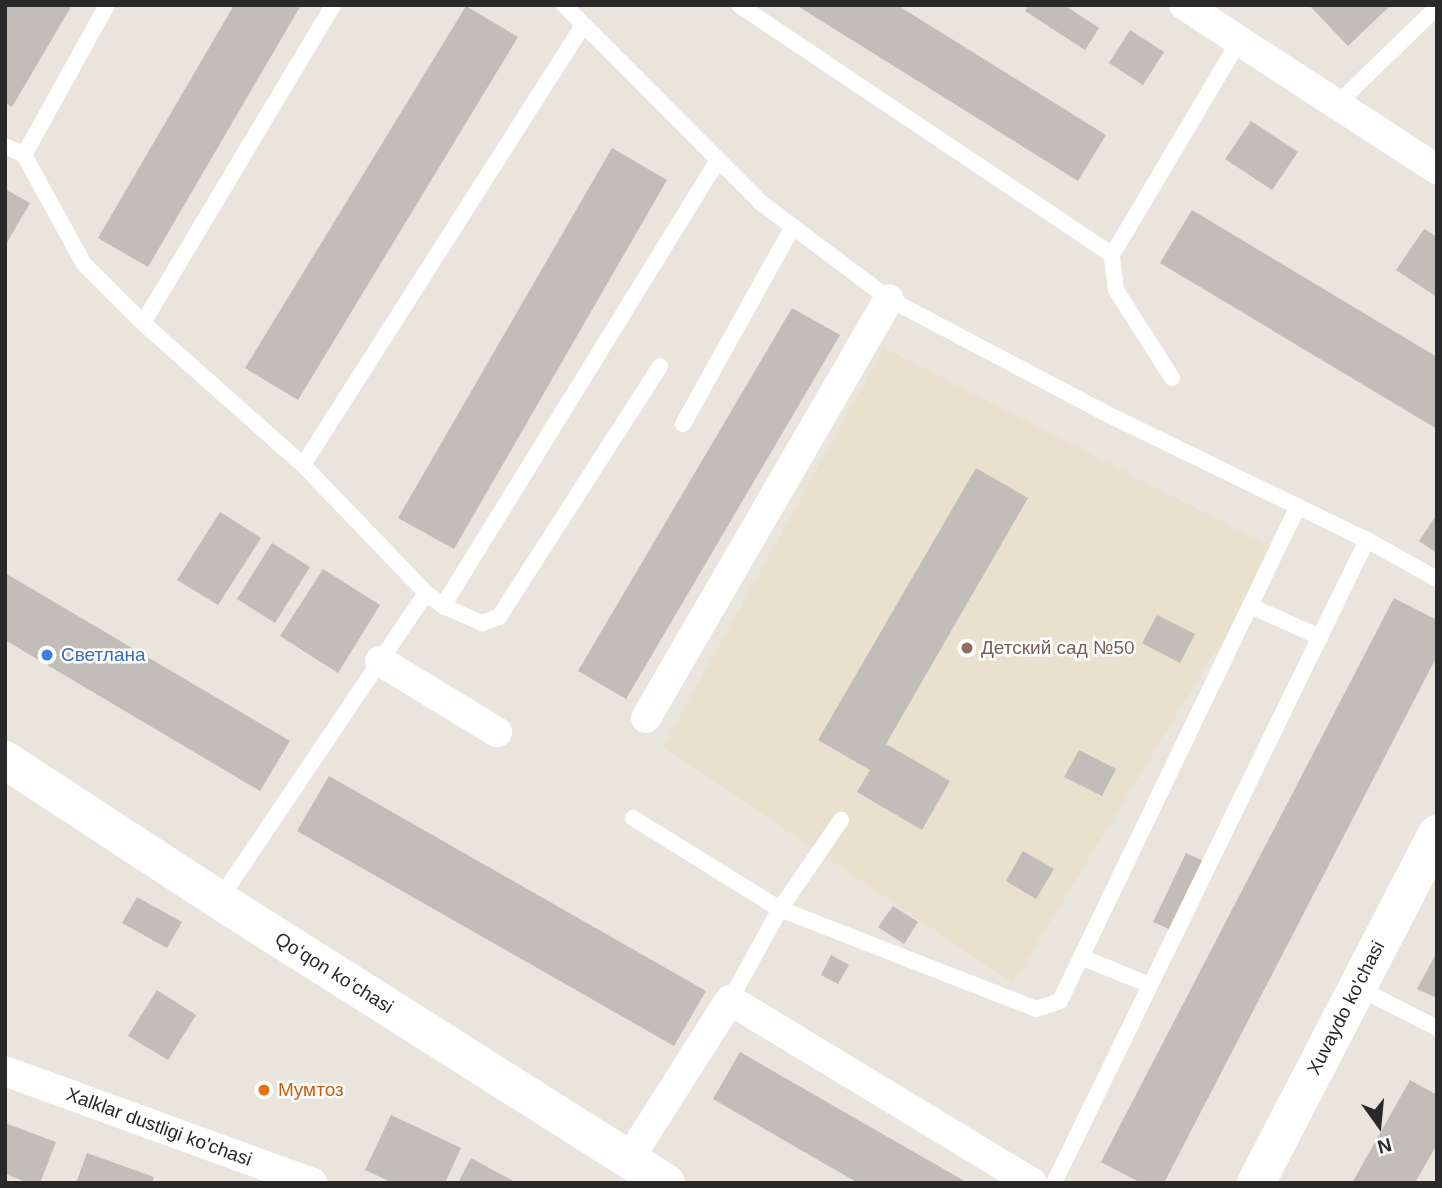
<!DOCTYPE html>
<meta charset="utf-8">
<style>
body{margin:0}
#map{position:relative;width:1442px;height:1188px;overflow:hidden;background:#e9e4dc;font-family:Arial,sans-serif}
div>[style]{position:absolute}
.education>*{inset:0;background:#e9e0cd}
.building>*{inset:0;background:#c2bdb9}
.service>*{height:16px;margin:-8px;padding:0 8px;transform-origin:8px;border-radius:8px;background:#fff}
.minor>*{height:30px;margin:-15px;padding:0 15px;transform-origin:15px;border-radius:15px;background:#fff}
.tertiary>*{height:38px;margin:-19px;padding:0 19px;transform-origin:19px;border-radius:19px;background:#fff}
.dots>*{width:19px;height:19px;translate:-50% -50%;box-sizing:border-box;border:4px solid #fff;border-radius:50%}
span{translate:-50% -50%;white-space:nowrap;text-align:center;line-height:1.15;-webkit-text-stroke:5px #fff;paint-order:stroke}
.education-label{font-size:19px;color:#785e54}
.left{translate:0 -50%;text-align:left}
.shop-label{font-size:19px;color:#366cbe}
.street-label{font-size:19px;color:#292929}
.food-label{font-size:19px;color:#c56008}
.frame{position:absolute;inset:0;border:7px solid #292929;pointer-events:none}
.north{position:absolute;left:1344px;top:1090px;width:70px;height:70px;-webkit-text-stroke:5px #fff;paint-order:stroke;rotate:165deg;font-size:19px;font-weight:700;line-height:28px;text-align:center;color:#292929}
.north::after{content:'';display:block;margin:auto;width:24px;height:32px;background:#292929;clip-path:polygon(50% 0,100% 100%,50% 72%,0 100%)}
</style>
<div id="map">
<div class="education">
<div style="clip-path:polygon(884px 348px,1277px 550px,1013px 983px,663px 747px)"></div>
</div>
<div class="building">
<div style="clip-path:polygon(5px 5px,72px 5px,12px 107px,5px 103px)"></div>
<div style="clip-path:polygon(234px 5px,301px 5px,148px 267px,98px 238px)"></div>
<div style="clip-path:polygon(796px 5px,897px 5px,1106px 135px,1078px 181px)"></div>
<div style="clip-path:polygon(1029px 5px,1064px 5px,1099px 28px,1085px 50px,1025px 11px)"></div>
<div style="clip-path:polygon(1309px 5px,1391px 5px,1348px 46px)"></div>
<div style="clip-path:polygon(466px 6px,518px 37px,298px 400px,245px 368px)"></div>
<div style="clip-path:polygon(1130px 30px,1164px 52px,1143px 85px,1109px 63px)"></div>
<div style="clip-path:polygon(1251px 121px,1298px 152px,1272px 190px,1225px 159px)"></div>
<div style="clip-path:polygon(612px 148px,667px 180px,454px 549px,398px 518px)"></div>
<div style="clip-path:polygon(5px 189px,30px 203px,5px 246px)"></div>
<div style="clip-path:polygon(1192px 210px,1437px 357px,1437px 429px,1160px 263px)"></div>
<div style="clip-path:polygon(1424px 229px,1437px 237px,1437px 297px,1396px 270px)"></div>
<div style="clip-path:polygon(792px 308px,840px 335px,626px 699px,578px 671px)"></div>
<div style="clip-path:polygon(976px 468px,1028px 498px,886px 744px,950px 781px,922px 830px,857px 792px,870px 770px,818px 740px)"></div>
<div style="clip-path:polygon(220px 512px,261px 538px,218px 605px,177px 580px)"></div>
<div style="clip-path:polygon(1437px 514px,1437px 553px,1419px 541px)"></div>
<div style="clip-path:polygon(272px 543px,310px 567px,275px 623px,237px 599px)"></div>
<div style="clip-path:polygon(323px 569px,380px 605px,338px 673px,280px 636px)"></div>
<div style="clip-path:polygon(5px 573px,290px 741px,260px 791px,5px 640px)"></div>
<div style="clip-path:polygon(1394px 598px,1437px 620px,1437px 656px,1164px 1183px,1141px 1183px,1101px 1162px)"></div>
<div style="clip-path:polygon(1157px 615px,1195px 634px,1180px 663px,1142px 643px)"></div>
<div style="clip-path:polygon(1079px 750px,1116px 769px,1102px 796px,1064px 777px)"></div>
<div style="clip-path:polygon(329px 776px,706px 991px,674px 1046px,297px 831px)"></div>
<div style="clip-path:polygon(1023px 851px,1054px 869px,1036px 899px,1006px 881px)"></div>
<div style="clip-path:polygon(1186px 853px,1206px 862px,1173px 931px,1153px 922px)"></div>
<div style="clip-path:polygon(137px 897px,182px 922px,167px 948px,122px 923px)"></div>
<div style="clip-path:polygon(893px 906px,918px 922px,904px 944px,878px 927px)"></div>
<div style="clip-path:polygon(1437px 952px,1437px 998px,1417px 989px)"></div>
<div style="clip-path:polygon(831px 955px,849px 965px,838px 984px,821px 975px)"></div>
<div style="clip-path:polygon(157px 990px,196px 1015px,168px 1060px,128px 1036px)"></div>
<div style="clip-path:polygon(740px 1052px,968px 1183px,858px 1183px,713px 1099px)"></div>
<div style="clip-path:polygon(1410px 1080px,1437px 1095px,1437px 1144px,1415px 1183px,1352px 1183px)"></div>
<div style="clip-path:polygon(391px 1115px,461px 1148px,445px 1183px,393px 1183px,365px 1170px)"></div>
<div style="clip-path:polygon(5px 1123px,56px 1142px,40px 1183px,29px 1183px,5px 1174px)"></div>
<div style="clip-path:polygon(87px 1153px,154px 1177px,152px 1183px,76px 1183px)"></div>
<div style="clip-path:polygon(471px 1158px,517px 1183px,458px 1183px)"></div>
</div>
<div class="service">
<div style="left:564px;top:5px;width:278px;rotate:45.1deg"></div>
<div style="left:760px;top:202px;width:161px;rotate:36.9deg"></div>
<div style="left:889px;top:299px;width:240px;rotate:27.8deg"></div>
<div style="left:1101px;top:411px;width:296px;rotate:25.9deg"></div>
<div style="left:1367px;top:540px;width:715px;rotate:115.96deg"></div>
<div style="left:739px;top:5px;width:449px;rotate:33.8deg"></div>
<div style="left:1336px;top:105px;width:141px;rotate:-44.1deg"></div>
<div style="left:5px;top:146px;width:21px;rotate:25deg"></div>
<div style="left:24px;top:155px;width:171px;rotate:-61deg"></div>
<div style="left:24px;top:155px;width:124px;rotate:61.2deg"></div>
<div style="left:84px;top:264px;width:83px;rotate:45deg"></div>
<div style="left:143px;top:323px;width:214px;rotate:41.6deg"></div>
<div style="left:303px;top:465px;width:178px;rotate:46.1deg"></div>
<div style="left:426px;top:593px;width:21px;rotate:37deg"></div>
<div style="left:443px;top:606px;width:43px;rotate:23.6deg"></div>
<div style="left:482px;top:623px;width:18px;rotate:-19deg"></div>
<div style="left:499px;top:617px;width:298px;rotate:-57.3deg"></div>
<div style="left:143px;top:323px;width:370px;rotate:-59.1deg"></div>
<div style="left:1172px;top:378px;width:104px;rotate:-122.5deg"></div>
<div style="left:1116px;top:290px;width:35px;rotate:-97deg"></div>
<div style="left:1112px;top:255px;width:249px;rotate:-59.3deg"></div>
<div style="left:683px;top:424px;width:224px;rotate:-60.9deg"></div>
<div style="left:303px;top:465px;width:519px;rotate:-57.5deg"></div>
<div style="left:1367px;top:540px;width:80px;rotate:29.1deg"></div>
<div style="left:443px;top:606px;width:524px;rotate:-58.34deg"></div>
<div style="left:1250px;top:606px;width:77px;rotate:23.9deg"></div>
<div style="left:633px;top:818px;width:173px;rotate:31.8deg"></div>
<div style="left:780px;top:909px;width:275px;rotate:21.3deg"></div>
<div style="left:1036px;top:1009px;width:25px;rotate:-18deg"></div>
<div style="left:1060px;top:1001px;width:549px;rotate:-64.32deg"></div>
<div style="left:219px;top:900px;width:370px;rotate:-56deg"></div>
<div style="left:1081px;top:957px;width:74px;rotate:22.1deg"></div>
<div style="left:1356px;top:987px;width:91px;rotate:26.8deg"></div>
<div style="left:730px;top:1000px;width:104px;rotate:-61.2deg"></div>
<div style="left:780px;top:909px;width:108px;rotate:-55.6deg"></div>
</div>
<div class="minor">
<div style="left:1184px;top:5px;width:302px;rotate:33deg"></div>
<div style="left:380px;top:661px;width:137px;rotate:31.3deg"></div>
<div style="left:646px;top:718px;width:484px;rotate:-59.9deg"></div>
<div style="left:5px;top:1071px;width:327px;rotate:20deg"></div>
<div style="left:629px;top:1159px;width:188px;rotate:-57.6deg"></div>
<div style="left:730px;top:1000px;width:353px;rotate:31.2deg"></div>
</div>
<div class="tertiary">
<div style="left:5px;top:760px;width:256px;rotate:33.2deg"></div>
<div style="left:219px;top:900px;width:529px;rotate:32.34deg"></div>
<div style="left:1256px;top:1183px;width:393px;rotate:-62.6deg"></div>
</div>
<div class="dots">
<div style="left:967px;top:648px;background:#8d6e63"></div>
<div style="left:47px;top:655px;background:#3f7fe0"></div>
<div style="left:264px;top:1090px;background:#e8710a"></div>
</div>
<div class="education-label">
<span class="left" style="left:981px;top:648px">Детский сад №50</span>
</div>
<div class="shop-label">
<span class="left" style="left:61px;top:655px">Светлана</span>
</div>
<div class="street-label">
<span style="left:334px;top:973px;rotate:32deg">Qoʻqon koʻchasi</span>
<span style="left:1346px;top:1008px;rotate:-63deg">Xuvaydo ko'chasi</span>
<span style="left:159px;top:1127px;rotate:20deg">Xalklar dustligi ko'chasi</span>
</div>
<div class="food-label">
<span class="left" style="left:278px;top:1090px">Mумтоз</span>
</div>
<div class="frame"></div>
<div class="north">N</div>
</div>
